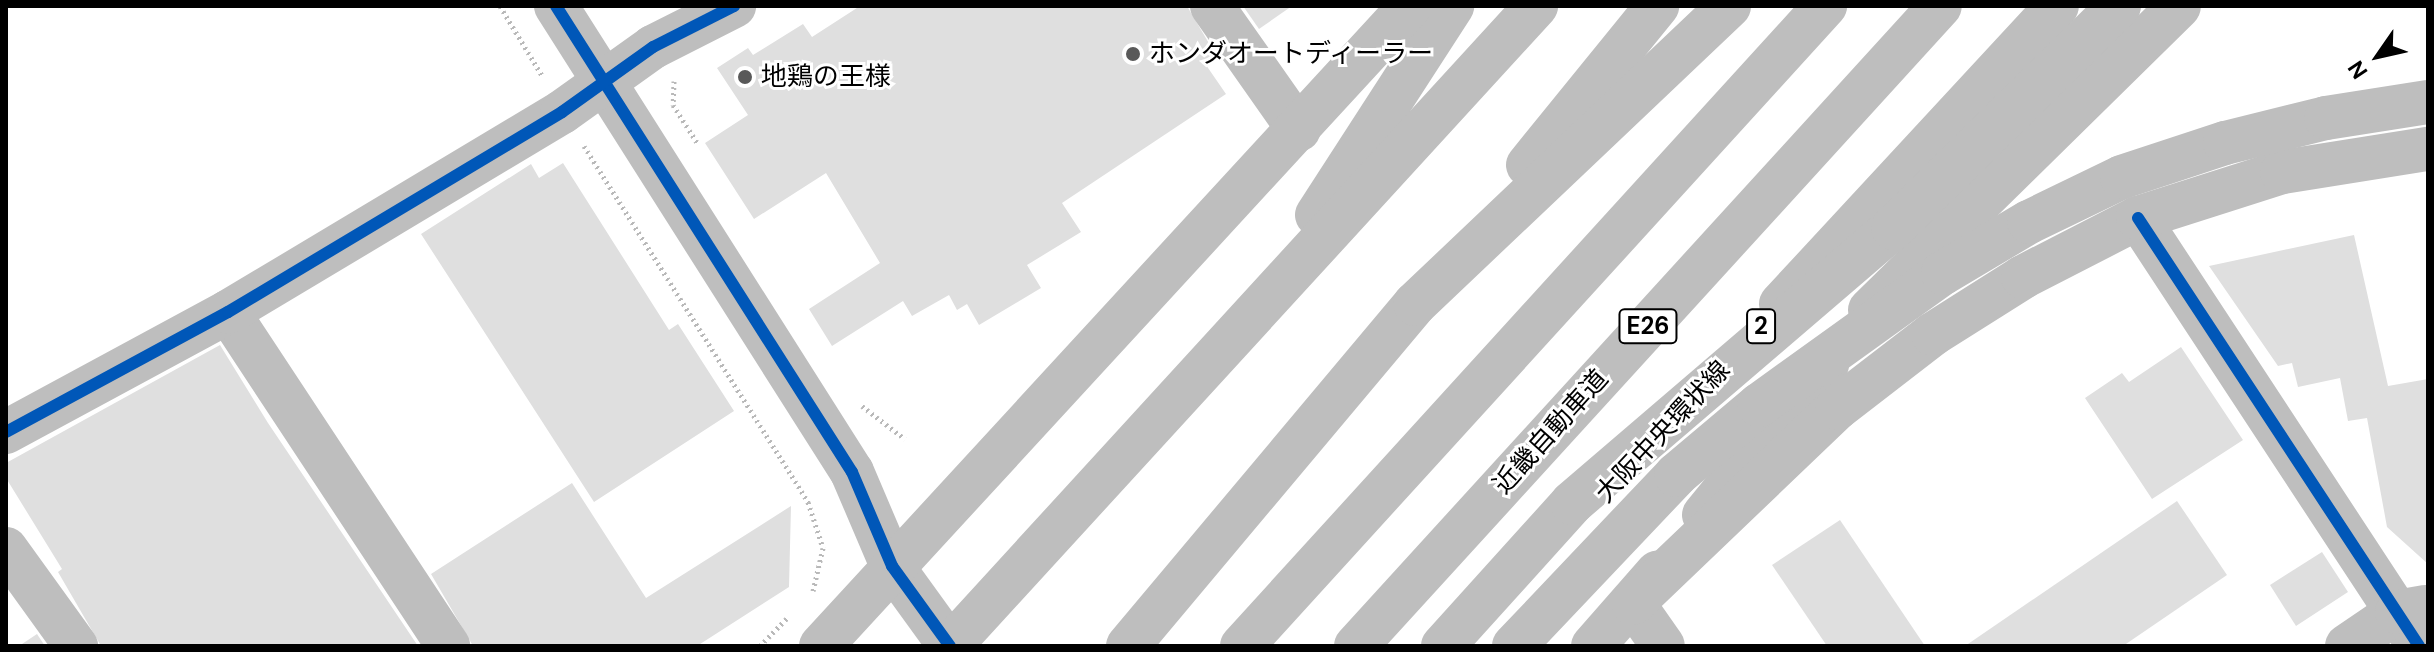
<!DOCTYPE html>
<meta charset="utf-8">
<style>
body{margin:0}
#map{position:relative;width:2434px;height:652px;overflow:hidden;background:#fff;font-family:"DM Sans","Noto Sans JP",sans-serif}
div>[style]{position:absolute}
.building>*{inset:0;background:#dfdfdf}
.path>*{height:5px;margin-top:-2.5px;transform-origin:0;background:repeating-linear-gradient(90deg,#b9b9b9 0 2px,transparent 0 6px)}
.minor>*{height:44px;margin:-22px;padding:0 22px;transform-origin:22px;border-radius:22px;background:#bebebe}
.major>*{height:44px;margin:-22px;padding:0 22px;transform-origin:22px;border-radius:22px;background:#bebebe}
.highway>*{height:44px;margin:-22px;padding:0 22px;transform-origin:22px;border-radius:22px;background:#bebebe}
.cycleway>*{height:12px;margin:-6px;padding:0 6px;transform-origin:6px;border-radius:6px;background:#0057b8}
.dots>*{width:22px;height:22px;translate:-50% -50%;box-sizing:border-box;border:4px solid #fff;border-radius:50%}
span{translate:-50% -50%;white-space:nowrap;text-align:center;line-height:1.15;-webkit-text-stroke:6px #fff;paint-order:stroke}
.shield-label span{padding:2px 6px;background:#fff;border:2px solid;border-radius:6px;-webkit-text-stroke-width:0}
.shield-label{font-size:24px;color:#000;font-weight:700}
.poi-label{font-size:26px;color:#000}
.left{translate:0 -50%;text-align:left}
.street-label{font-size:26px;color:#000}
.frame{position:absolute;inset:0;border:8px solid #000;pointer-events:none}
.north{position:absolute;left:2338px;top:16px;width:80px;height:80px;-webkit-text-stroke:6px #fff;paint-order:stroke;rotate:236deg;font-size:22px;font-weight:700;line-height:32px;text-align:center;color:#000}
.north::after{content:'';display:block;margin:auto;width:28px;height:36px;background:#000;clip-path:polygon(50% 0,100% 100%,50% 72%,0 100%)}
</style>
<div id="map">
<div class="building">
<div style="clip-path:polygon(860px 6px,1187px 6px,1217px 57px,1206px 65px,1226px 94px,1062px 203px,1081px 232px,1027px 265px,1041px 288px,979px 325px,967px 304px,957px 310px,949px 295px,912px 316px,903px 301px,832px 346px,809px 309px,880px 263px,826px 173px,754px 219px,705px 143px,748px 115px,717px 68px,748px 48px,753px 55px,803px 24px,812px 37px)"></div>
<div style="clip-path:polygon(1243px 6px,1292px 6px,1259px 29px)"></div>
<div style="clip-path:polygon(563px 163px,669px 330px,678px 324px,734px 411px,594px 502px,421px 234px,531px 164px,539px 178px)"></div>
<div style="clip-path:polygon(2354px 235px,2388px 386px,2428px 379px,2428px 564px,2387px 527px,2367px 418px,2348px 421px,2340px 378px,2298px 387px,2292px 363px,2278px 366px,2209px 266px)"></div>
<div style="clip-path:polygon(220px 345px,268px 423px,418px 646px,101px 646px,58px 572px,62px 569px,6px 478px,6px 463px)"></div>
<div style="clip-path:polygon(2181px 347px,2243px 440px,2152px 499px,2085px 398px,2122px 373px,2129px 382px)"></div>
<div style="clip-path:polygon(572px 483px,646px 598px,791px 506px,789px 587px,697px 646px,473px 646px,431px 574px)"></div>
<div style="clip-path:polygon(2177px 501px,2227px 575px,2123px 646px,1965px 646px)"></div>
<div style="clip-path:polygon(1840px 520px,1925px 646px,1827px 646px,1772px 565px)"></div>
<div style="clip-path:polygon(2322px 552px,2348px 592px,2296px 626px,2270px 585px)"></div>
<div style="clip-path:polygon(37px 634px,45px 646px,19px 646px)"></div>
</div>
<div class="path">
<div style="left:500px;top:6px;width:83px;rotate:58.8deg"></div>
<div style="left:674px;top:81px;width:24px;rotate:92deg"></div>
<div style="left:673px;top:105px;width:46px;rotate:57.3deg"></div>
<div style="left:584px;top:146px;width:421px;rotate:57.8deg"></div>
<div style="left:808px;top:502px;width:48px;rotate:71.9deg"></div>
<div style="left:823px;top:548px;width:44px;rotate:103.1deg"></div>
<div style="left:862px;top:406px;width:54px;rotate:37.5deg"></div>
<div style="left:760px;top:646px;width:39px;rotate:-46deg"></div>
</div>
<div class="minor">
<div style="left:556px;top:6px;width:552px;rotate:57.58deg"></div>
<div style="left:852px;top:472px;width:102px;rotate:66.9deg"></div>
<div style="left:892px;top:566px;width:99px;rotate:54.1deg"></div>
<div style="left:1212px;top:6px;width:151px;rotate:54.9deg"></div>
<div style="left:2138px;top:218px;width:512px;rotate:56.71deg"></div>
<div style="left:228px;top:312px;width:400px;rotate:56.6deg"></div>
<div style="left:6px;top:432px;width:252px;rotate:-28.4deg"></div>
<div style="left:228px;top:312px;width:389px;rotate:-30.9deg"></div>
<div style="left:562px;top:112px;width:112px;rotate:-35.5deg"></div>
<div style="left:653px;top:47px;width:91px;rotate:-26.8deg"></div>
<div style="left:6px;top:549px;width:120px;rotate:54.2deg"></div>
<div style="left:1633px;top:603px;width:52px;rotate:55.1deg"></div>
<div style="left:2347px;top:646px;width:60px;rotate:-34.2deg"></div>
<div style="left:2397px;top:612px;width:29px;rotate:-10deg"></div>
</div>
<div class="major">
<div style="left:1317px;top:215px;width:249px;rotate:-57.1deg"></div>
<div style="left:1781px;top:304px;width:406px;rotate:-47.2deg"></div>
<div style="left:1870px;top:310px;width:433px;rotate:-44.5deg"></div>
<div style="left:1704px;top:515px;width:195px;rotate:-50.8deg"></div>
<div style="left:821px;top:646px;width:870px;rotate:-47.38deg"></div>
<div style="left:950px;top:646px;width:868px;rotate:-47.52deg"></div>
<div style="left:1593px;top:646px;width:98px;rotate:-48.7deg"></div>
</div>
<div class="highway">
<div style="left:1528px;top:165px;width:205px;rotate:-50.9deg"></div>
<div style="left:1633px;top:603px;width:282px;rotate:-43.7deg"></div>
<div style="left:1837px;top:408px;width:121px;rotate:-37.6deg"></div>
<div style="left:1933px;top:334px;width:107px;rotate:-32.3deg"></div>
<div style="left:2023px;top:277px;width:129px;rotate:-27.2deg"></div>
<div style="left:2138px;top:218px;width:151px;rotate:-17.7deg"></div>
<div style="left:2282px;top:172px;width:148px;rotate:-9deg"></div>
<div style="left:1128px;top:646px;width:446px;rotate:-50deg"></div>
<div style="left:1415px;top:304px;width:433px;rotate:-43.5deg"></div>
<div style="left:1242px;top:646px;width:866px;rotate:-47.67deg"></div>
<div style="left:1356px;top:646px;width:866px;rotate:-47.62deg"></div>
<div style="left:1443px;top:646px;width:193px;rotate:-47.9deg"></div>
<div style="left:1572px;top:503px;width:423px;rotate:-40.6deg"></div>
<div style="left:1893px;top:228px;width:317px;rotate:-44.5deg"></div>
<div style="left:1514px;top:646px;width:236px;rotate:-46.5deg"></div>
<div style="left:1676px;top:475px;width:109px;rotate:-40.1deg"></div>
<div style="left:1759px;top:405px;width:226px;rotate:-35.7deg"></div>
<div style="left:1943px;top:273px;width:100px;rotate:-30.7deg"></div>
<div style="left:2029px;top:222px;width:103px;rotate:-25.8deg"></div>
<div style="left:2122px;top:177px;width:108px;rotate:-18.3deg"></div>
<div style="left:2225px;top:143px;width:104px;rotate:-13.9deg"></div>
<div style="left:2326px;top:118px;width:103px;rotate:-8.9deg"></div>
</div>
<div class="cycleway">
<div style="left:556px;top:6px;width:552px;rotate:57.58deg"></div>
<div style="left:852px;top:472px;width:102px;rotate:66.9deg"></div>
<div style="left:892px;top:566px;width:99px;rotate:54.1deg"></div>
<div style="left:2138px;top:218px;width:512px;rotate:56.71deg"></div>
<div style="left:6px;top:432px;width:252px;rotate:-28.4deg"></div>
<div style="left:228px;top:312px;width:389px;rotate:-30.9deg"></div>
<div style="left:562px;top:112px;width:112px;rotate:-35.5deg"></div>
<div style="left:653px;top:47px;width:91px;rotate:-26.8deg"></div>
</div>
<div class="dots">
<div style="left:1133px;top:54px;background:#595959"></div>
<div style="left:745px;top:77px;background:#595959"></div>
</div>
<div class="shield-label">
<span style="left:1648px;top:326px">E26</span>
<span style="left:1761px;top:326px">2</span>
</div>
<div class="poi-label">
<span class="left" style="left:1149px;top:54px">ホンダオートディーラー</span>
<span class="left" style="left:761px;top:77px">地鶏の王様</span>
</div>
<div class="street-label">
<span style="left:1551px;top:432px;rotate:-48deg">近畿自動車道</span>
<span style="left:1663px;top:432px;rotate:-47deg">大阪中央環状線</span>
</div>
<div class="frame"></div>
<div class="north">N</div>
</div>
